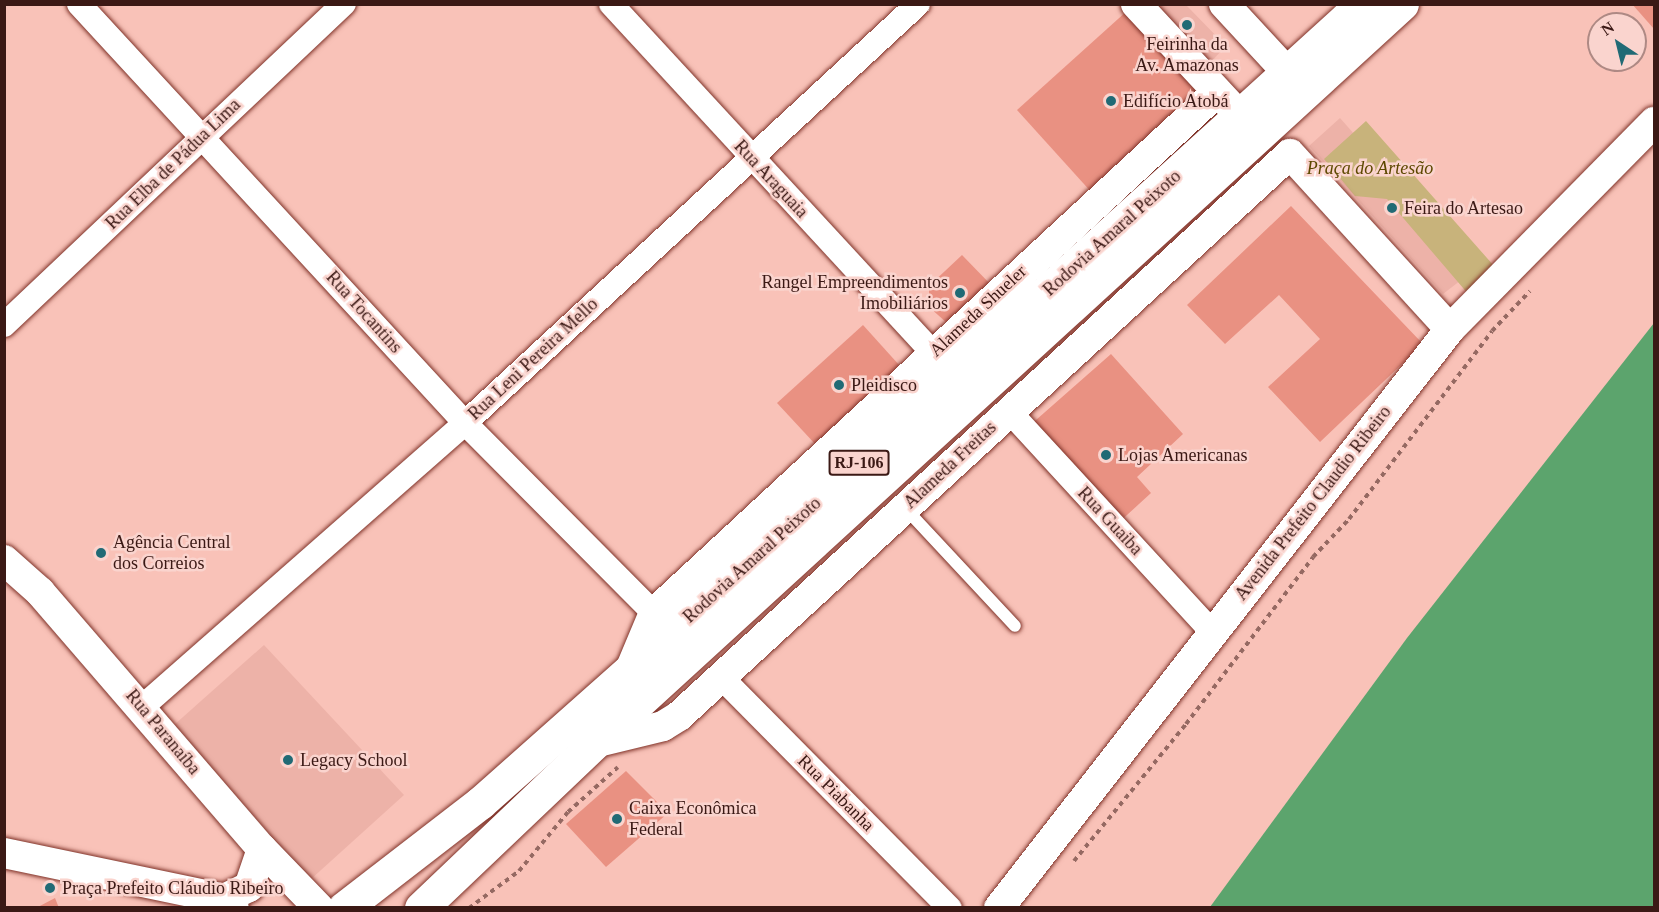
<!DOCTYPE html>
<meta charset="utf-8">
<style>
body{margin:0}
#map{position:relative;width:1659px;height:912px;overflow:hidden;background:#f9c2b8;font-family:"Times New Roman",serif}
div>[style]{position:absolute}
.built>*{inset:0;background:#edb2a8}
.green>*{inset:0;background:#c8b37b}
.water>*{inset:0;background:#5ca46d}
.building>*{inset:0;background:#e99182}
.path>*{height:4px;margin-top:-2px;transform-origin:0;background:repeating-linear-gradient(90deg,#956962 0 4.5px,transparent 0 9px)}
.roads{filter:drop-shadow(0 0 2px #7f3228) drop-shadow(0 0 2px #7f3228)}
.service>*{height:12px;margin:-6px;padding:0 6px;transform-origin:6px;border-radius:6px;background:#fff}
.minor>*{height:24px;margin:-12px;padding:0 12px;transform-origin:12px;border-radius:12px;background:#fff}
.tertiary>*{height:30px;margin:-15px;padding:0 15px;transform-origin:15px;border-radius:15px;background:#fff}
.trunk>*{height:33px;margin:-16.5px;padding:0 16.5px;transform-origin:16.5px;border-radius:16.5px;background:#fff}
.dots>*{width:16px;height:16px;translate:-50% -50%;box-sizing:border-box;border:3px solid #fad4ce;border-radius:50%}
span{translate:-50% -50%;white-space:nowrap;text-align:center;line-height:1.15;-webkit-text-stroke:5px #fad4ce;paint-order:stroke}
.shield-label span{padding:2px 4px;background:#fad4ce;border:2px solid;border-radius:4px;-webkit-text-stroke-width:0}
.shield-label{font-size:16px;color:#3b1915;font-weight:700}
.poi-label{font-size:18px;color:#3b1915}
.left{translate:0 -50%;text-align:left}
.right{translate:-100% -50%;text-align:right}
.street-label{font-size:18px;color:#3b1915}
.park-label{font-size:18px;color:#5d4800;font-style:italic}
.frame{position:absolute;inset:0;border:6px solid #3b1915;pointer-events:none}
.north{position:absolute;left:1587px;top:12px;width:60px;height:60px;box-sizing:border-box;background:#fad4ce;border:2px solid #ae8984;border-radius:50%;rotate:325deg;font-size:16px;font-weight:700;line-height:24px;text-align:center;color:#3b1915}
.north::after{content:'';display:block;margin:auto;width:21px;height:27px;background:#216a75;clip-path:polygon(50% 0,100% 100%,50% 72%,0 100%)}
</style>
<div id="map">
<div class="built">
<div style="clip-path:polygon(1148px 5px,1186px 5px,1226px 46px,1206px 67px)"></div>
<div style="clip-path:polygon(1340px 118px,1474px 270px,1443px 294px,1309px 146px)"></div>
<div style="clip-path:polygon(264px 645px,404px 795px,310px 880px,174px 725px)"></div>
</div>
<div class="green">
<div style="clip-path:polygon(1366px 121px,1502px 275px,1475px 302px,1387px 199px,1355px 196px,1324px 159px)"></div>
</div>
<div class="water">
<div style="clip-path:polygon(1654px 323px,1654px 907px,1210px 907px,1407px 638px)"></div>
</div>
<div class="building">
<div style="clip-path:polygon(1632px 4px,1654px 4px,1654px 29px)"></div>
<div style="clip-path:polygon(1128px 10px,1204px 93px,1093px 194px,1017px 110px)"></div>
<div style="clip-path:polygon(1291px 206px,1423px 344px,1320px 442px,1268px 387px,1320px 339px,1279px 295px,1225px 344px,1187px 305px)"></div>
<div style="clip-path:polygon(962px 255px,995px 289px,947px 323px,929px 307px,929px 286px)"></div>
<div style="clip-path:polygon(863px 325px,900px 366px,816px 445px,777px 403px)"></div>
<div style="clip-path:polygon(1111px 354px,1183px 434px,1137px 477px,1151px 493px,1115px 526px,1028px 427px)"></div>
<div style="clip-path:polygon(626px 771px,668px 813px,606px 867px,566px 824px)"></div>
<div style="clip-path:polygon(55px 898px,59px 908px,36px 908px)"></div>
</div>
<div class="path">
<div style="left:1074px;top:861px;width:177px;rotate:-50.7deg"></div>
<div style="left:1186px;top:724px;width:210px;rotate:-52.7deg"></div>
<div style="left:1313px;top:557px;width:52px;rotate:-46.5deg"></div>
<div style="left:1349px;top:519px;width:236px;rotate:-52.7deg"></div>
<div style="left:1492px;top:331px;width:55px;rotate:-46.5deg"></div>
<div style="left:469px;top:908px;width:62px;rotate:-36.5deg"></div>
<div style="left:519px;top:871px;width:77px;rotate:-50.3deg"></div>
<div style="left:568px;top:812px;width:67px;rotate:-42deg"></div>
</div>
<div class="roads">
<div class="service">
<div style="left:905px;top:508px;width:161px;rotate:47deg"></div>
</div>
<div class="minor">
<div style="left:79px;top:4px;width:570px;rotate:47.35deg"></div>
<div style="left:465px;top:423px;width:268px;rotate:45.2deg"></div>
<div style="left:611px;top:4px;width:473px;rotate:47.3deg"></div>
<div style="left:4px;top:325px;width:468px;rotate:-43.4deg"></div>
<div style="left:1009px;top:411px;width:300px;rotate:47.4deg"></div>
<div style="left:722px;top:678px;width:324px;rotate:45.3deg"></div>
<div style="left:142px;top:707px;width:430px;rotate:-41.3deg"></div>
<div style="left:465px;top:423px;width:617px;rotate:-42.77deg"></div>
</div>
<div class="tertiary">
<div style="left:1136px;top:4px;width:138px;rotate:47.1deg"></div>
<div style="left:1224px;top:4px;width:93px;rotate:47.2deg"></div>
<div style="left:4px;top:560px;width:48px;rotate:41.6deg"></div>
<div style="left:40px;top:592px;width:340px;rotate:49.2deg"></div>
<div style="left:262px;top:849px;width:82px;rotate:46deg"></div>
<div style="left:630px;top:670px;width:62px;rotate:-67.2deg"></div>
<div style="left:654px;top:613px;width:767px;rotate:-42.78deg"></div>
<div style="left:594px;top:743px;width:71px;rotate:-13.8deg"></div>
<div style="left:663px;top:726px;width:19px;rotate:-32deg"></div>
<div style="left:679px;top:716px;width:830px;rotate:-42.61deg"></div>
<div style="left:1290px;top:154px;width:237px;rotate:47.6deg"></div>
<div style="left:4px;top:853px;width:225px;rotate:11.8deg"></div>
<div style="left:224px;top:899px;width:13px;rotate:42deg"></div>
<div style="left:224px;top:899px;width:28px;rotate:-26deg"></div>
<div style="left:249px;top:887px;width:40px;rotate:-71.1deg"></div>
<div style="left:999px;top:908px;width:734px;rotate:-52.08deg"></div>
<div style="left:1450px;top:329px;width:291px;rotate:-45.4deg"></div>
</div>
<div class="trunk">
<div style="left:344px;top:908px;width:172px;rotate:-37.7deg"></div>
<div style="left:480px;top:803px;width:200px;rotate:-41.6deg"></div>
<div style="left:630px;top:670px;width:990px;rotate:-42.3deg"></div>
<div style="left:421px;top:908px;width:239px;rotate:-43.6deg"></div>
<div style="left:594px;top:743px;width:1095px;rotate:-42.45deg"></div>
</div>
</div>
<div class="dots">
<div style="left:1187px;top:25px;background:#216a75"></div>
<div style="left:1111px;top:101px;background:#216a75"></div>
<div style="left:1392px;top:208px;background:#216a75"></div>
<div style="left:960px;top:293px;background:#216a75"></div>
<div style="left:839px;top:385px;background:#216a75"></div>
<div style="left:1106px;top:455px;background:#216a75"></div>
<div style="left:101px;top:553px;background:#216a75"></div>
<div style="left:288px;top:760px;background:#216a75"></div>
<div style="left:617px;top:819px;background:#216a75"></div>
<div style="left:50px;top:888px;background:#216a75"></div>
</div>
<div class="shield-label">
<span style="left:859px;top:463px">RJ-106</span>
</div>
<div class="poi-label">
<span style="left:1187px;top:55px">Feirinha da<br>Av. Amazonas</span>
<span class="left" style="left:1123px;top:101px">Edifício Atobá</span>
<span class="left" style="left:1404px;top:208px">Feira do Artesao</span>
<span class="right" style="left:948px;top:293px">Rangel Empreendimentos<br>Imobiliários</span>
<span class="left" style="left:851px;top:385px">Pleidisco</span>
<span class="left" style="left:1118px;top:455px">Lojas Americanas</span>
<span class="left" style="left:113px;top:553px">Agência Central<br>dos Correios</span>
<span class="left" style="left:300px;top:760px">Legacy School</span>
<span class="left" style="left:629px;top:819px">Caixa Econômica<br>Federal</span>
<span class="left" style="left:62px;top:888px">Praça Prefeito Cláudio Ribeiro</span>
</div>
<div class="street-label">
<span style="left:173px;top:164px;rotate:-44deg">Rua Elba de Pádua Lima</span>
<span style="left:771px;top:179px;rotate:47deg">Rua Araguaia</span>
<span style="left:1112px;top:233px;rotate:-42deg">Rodovia Amaral Peixoto</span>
<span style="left:978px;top:311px;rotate:-43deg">Alameda Shueler</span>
<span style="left:364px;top:312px;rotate:48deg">Rua Tocantins</span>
<span style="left:533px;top:359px;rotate:-43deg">Rua Leni Pereira Mello</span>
<span style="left:950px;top:465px;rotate:-43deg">Alameda Freitas</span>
<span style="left:1313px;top:503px;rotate:-52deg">Avenida Prefeito Claudio Ribeiro</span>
<span style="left:1110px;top:521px;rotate:47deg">Rua Guaiba</span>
<span style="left:752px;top:560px;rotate:-42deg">Rodovia Amaral Peixoto</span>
<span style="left:163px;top:732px;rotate:50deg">Rua Paranaíba</span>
<span style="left:836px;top:793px;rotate:45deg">Rua Piabanha</span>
</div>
<div class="park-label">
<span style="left:1370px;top:168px">Praça do Artesão</span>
</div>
<div class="frame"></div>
<div class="north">N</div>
</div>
